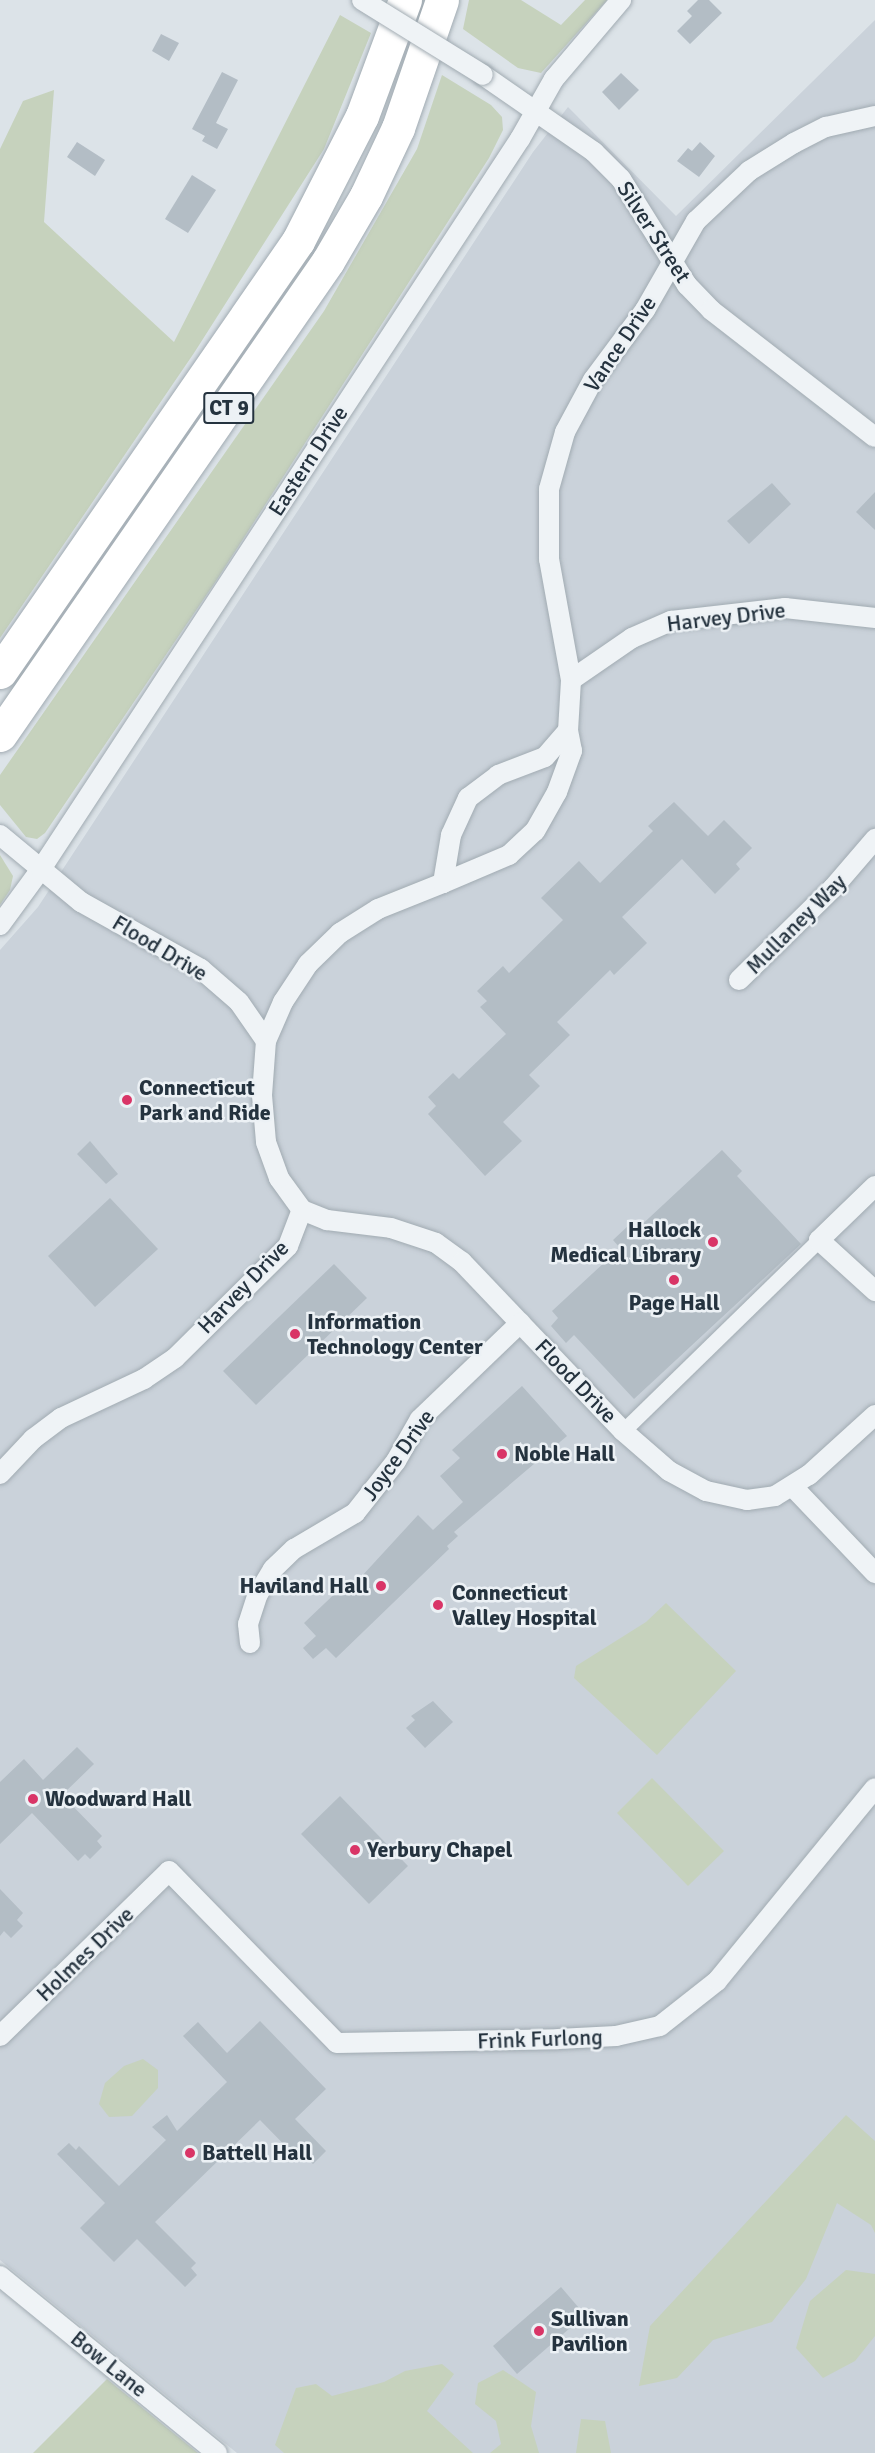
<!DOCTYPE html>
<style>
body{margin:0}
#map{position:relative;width:875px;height:2453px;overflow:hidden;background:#dce3e8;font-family:Signika,sans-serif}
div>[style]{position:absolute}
.built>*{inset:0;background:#cad2da}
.green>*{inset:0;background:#c6d2bd}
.building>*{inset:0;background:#b3bdc5}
.roads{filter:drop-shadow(0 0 2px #a1abb2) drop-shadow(0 0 2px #a1abb2)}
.pedestrian>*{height:15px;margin:-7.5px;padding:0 7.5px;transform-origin:7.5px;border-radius:7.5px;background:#eff3f6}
.minor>*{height:20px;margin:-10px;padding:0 10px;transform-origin:10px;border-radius:10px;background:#eff3f6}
.motorway>*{height:33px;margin:-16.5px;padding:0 16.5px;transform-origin:16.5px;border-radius:16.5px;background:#fff}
.bridges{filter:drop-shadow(0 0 2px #a1abb2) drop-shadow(0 0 2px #a1abb2)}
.minor-bridge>*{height:20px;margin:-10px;padding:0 10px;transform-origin:10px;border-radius:10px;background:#eff3f6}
.dots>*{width:16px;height:16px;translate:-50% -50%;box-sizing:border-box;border:3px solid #ecf1f5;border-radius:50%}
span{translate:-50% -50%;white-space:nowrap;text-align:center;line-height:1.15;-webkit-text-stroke:5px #ecf1f5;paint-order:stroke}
.shield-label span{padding:2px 4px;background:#ecf1f5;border:2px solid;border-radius:4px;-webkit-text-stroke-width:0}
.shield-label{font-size:21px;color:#25333f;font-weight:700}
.street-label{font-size:22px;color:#25333f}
.poi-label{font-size:22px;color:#25333f;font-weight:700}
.left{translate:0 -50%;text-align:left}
.right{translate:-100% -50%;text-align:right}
</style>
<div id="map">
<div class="built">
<div style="clip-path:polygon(875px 20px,875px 2453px,237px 2453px,0 2260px,0 950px,38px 907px,533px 152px,568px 107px,676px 216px)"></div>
</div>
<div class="green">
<div style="clip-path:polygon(469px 0,521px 0,561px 25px,585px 0,607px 0,541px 73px,518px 68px,463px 29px)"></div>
<div style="clip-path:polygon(340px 15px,371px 33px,324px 149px,194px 353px,0 638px,0 149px,23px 101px,54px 90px,44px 222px,174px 342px)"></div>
<div style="clip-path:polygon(442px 75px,491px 105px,502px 117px,503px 130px,489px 158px,216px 581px,45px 833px,37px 839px,26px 837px,0 805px,0 775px,324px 311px,417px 149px)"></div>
<div style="clip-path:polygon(0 855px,13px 876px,10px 890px,0 905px)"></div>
<div style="clip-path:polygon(666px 1603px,736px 1671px,657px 1755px,574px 1678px,576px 1666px,646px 1622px)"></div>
<div style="clip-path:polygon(652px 1778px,724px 1851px,688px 1886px,617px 1813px)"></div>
<div style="clip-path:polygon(143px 2059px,158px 2070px,158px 2088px,132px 2116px,109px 2117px,99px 2104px,105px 2083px,124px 2066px)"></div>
<div style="clip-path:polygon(846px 2115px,875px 2141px,875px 2233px,871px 2225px,837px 2203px,806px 2279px,772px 2322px,713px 2340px,677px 2378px,639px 2386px,650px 2326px)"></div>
<div style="clip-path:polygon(846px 2270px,875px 2274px,875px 2336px,855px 2361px,823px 2378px,796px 2348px,810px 2301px)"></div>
<div style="clip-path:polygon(442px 2364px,454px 2374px,427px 2411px,473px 2453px,284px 2453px,275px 2445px,296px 2388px,316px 2384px,332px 2396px,384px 2382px,405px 2371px)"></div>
<div style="clip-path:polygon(503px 2370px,536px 2392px,531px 2426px,539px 2453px,490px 2453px,501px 2444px,496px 2421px,475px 2404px,478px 2383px)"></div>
<div style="clip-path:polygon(107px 2379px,198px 2453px,33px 2453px)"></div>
<div style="clip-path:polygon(581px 2419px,605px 2421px,611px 2453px,576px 2453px)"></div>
</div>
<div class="building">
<div style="clip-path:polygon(698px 0,709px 0,722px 13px,690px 44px,677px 31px,692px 16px,687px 11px)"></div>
<div style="clip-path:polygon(161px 34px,179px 43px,169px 61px,152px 51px)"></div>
<div style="clip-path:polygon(222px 72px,238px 80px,216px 123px,228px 129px,217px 149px,202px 141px,205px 136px,192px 129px)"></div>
<div style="clip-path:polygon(621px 73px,639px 90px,619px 110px,602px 92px)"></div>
<div style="clip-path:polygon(77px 142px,105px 160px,95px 176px,67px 157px)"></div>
<div style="clip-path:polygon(700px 142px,715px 156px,699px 177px,677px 161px,688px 148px,692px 151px)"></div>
<div style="clip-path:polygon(192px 175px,216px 190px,188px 233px,165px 219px)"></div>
<div style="clip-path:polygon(772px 483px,791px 504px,749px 544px,727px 521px)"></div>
<div style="clip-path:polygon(875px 492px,875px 530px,856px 512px)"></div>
<div style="clip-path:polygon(674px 802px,708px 836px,724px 820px,752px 848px,736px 864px,740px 869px,715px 894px,682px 859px,622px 917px,647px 943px,614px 975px,610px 970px,557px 1022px,570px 1035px,529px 1075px,540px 1086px,503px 1122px,522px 1141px,485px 1176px,428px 1114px,436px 1106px,428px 1097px,453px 1073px,459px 1079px,506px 1034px,480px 1007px,487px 1001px,477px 991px,503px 966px,509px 973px,563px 920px,541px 898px,579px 861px,600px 883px,653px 831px,648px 826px)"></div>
<div style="clip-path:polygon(90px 1141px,118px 1174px,106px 1184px,77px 1154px)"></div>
<div style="clip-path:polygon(722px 1150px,742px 1171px,737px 1176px,801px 1244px,634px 1399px,574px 1335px,566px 1343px,551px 1326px,558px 1318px,552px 1311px,620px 1248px,613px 1240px,629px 1225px,635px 1231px)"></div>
<div style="clip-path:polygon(110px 1198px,158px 1249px,95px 1307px,48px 1256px)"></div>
<div style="clip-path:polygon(334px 1264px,367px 1298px,256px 1405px,223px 1371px)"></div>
<div style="clip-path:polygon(522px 1386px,567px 1436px,454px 1532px,458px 1536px,447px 1546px,449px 1549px,336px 1658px,326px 1648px,313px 1659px,303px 1648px,316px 1636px,304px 1623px,345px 1584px,350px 1589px,418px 1515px,433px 1530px,463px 1502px,440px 1476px,460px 1458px,452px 1450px)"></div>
<div style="clip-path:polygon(433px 1701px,453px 1722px,425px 1748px,406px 1728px,415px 1720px,411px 1716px)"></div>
<div style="clip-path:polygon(77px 1747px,94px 1764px,62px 1795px,102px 1836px,97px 1841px,102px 1847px,90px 1859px,85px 1854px,78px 1861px,32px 1813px,0 1844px,0 1782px,24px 1759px,43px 1780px)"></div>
<div style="clip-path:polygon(340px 1796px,408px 1866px,369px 1904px,301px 1834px)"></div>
<div style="clip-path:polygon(0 1889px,23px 1913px,17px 1920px,23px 1926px,11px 1938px,4px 1931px,0 1936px)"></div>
<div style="clip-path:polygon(260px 2021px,326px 2089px,295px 2119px,326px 2151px,313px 2164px,307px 2159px,302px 2163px,260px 2120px,155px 2222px,196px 2263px,191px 2268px,197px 2275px,185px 2287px,137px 2239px,114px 2262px,80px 2228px,105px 2203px,57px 2154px,69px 2143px,76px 2150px,79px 2146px,119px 2186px,166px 2140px,152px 2127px,167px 2115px,177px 2131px,227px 2082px,183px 2036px,198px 2022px,227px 2053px)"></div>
<div style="clip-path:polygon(561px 2287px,585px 2315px,517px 2374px,493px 2346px)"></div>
</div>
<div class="roads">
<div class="pedestrian">
<div style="left:623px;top:1431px;width:274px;rotate:-44.3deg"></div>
</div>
<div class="minor">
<div style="left:483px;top:75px;width:135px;rotate:34.7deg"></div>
<div style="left:594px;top:152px;width:38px;rotate:45deg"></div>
<div style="left:621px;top:179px;width:125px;rotate:58.1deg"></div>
<div style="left:687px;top:285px;width:35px;rotate:46deg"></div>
<div style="left:711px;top:310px;width:207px;rotate:37.8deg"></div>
<div style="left:571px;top:680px;width:123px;rotate:-100.3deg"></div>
<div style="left:549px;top:559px;width:70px;rotate:-90deg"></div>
<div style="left:549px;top:489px;width:59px;rotate:-74.3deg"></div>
<div style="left:565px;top:432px;width:59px;rotate:-61.7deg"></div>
<div style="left:593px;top:380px;width:87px;rotate:-53.4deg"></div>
<div style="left:645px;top:310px;width:103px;rotate:-60.2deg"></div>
<div style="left:696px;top:221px;width:73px;rotate:-43.3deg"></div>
<div style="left:749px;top:171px;width:53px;rotate:-31.9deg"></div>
<div style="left:794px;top:143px;width:36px;rotate:-27deg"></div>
<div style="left:826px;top:127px;width:50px;rotate:-12.7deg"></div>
<div style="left:0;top:835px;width:105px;rotate:39.6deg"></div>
<div style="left:81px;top:902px;width:137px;rotate:29.2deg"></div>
<div style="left:201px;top:969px;width:50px;rotate:41deg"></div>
<div style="left:239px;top:1002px;width:47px;rotate:55.3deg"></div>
<div style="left:443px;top:883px;width:72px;rotate:-23deg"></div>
<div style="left:509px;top:855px;width:35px;rotate:-43deg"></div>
<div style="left:535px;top:831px;width:45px;rotate:-60.6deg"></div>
<div style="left:557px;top:792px;width:44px;rotate:-69.9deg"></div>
<div style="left:572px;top:751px;width:20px;rotate:-101deg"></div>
<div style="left:568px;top:731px;width:51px;rotate:-86.6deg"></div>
<div style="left:571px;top:680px;width:74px;rotate:-34.5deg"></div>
<div style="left:632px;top:638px;width:43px;rotate:-23.6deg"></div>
<div style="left:671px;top:621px;width:115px;rotate:-6.5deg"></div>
<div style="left:785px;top:608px;width:91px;rotate:6.3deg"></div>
<div style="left:0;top:925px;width:69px;rotate:-53.8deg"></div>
<div style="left:41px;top:869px;width:873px;rotate:-56.73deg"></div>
<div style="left:520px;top:139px;width:69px;rotate:-60.5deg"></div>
<div style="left:554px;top:79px;width:104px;rotate:-49.7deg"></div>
<div style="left:739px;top:980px;width:132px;rotate:-44.4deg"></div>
<div style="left:833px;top:888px;width:65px;rotate:-49.4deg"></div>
<div style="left:875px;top:1186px;width:78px;rotate:136deg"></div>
<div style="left:819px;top:1240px;width:76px;rotate:42.3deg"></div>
<div style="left:302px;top:1210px;width:27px;rotate:22deg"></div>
<div style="left:327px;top:1220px;width:64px;rotate:7.1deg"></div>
<div style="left:391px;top:1228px;width:47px;rotate:18.4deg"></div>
<div style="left:436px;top:1243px;width:32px;rotate:36deg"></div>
<div style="left:462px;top:1262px;width:233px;rotate:46.4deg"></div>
<div style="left:623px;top:1431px;width:61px;rotate:41deg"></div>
<div style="left:669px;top:1471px;width:42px;rotate:28.4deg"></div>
<div style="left:706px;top:1491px;width:42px;rotate:12.4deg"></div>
<div style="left:747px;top:1500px;width:28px;rotate:-8deg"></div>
<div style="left:775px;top:1496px;width:40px;rotate:-32deg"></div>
<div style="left:809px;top:1475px;width:89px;rotate:-42.3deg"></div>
<div style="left:0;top:1474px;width:48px;rotate:-46.7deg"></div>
<div style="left:33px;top:1439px;width:35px;rotate:-37deg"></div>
<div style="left:61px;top:1418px;width:92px;rotate:-25.2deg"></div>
<div style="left:144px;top:1379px;width:37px;rotate:-34deg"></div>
<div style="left:175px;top:1358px;width:159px;rotate:-44.7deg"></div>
<div style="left:288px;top:1246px;width:39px;rotate:-69deg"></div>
<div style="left:302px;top:1210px;width:39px;rotate:-126deg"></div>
<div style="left:279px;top:1178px;width:38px;rotate:-110deg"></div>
<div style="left:266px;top:1142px;width:47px;rotate:-94.9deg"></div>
<div style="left:262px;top:1095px;width:54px;rotate:-85.8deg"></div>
<div style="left:266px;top:1041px;width:43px;rotate:-66.4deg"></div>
<div style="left:283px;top:1002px;width:45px;rotate:-56.7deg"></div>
<div style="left:308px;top:964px;width:45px;rotate:-44.1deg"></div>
<div style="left:340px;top:933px;width:45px;rotate:-32.3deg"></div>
<div style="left:378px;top:909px;width:70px;rotate:-21.8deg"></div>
<div style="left:443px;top:883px;width:49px;rotate:-80.5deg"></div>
<div style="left:451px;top:835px;width:41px;rotate:-65.3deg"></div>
<div style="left:468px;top:798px;width:38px;rotate:-37deg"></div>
<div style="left:498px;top:775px;width:50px;rotate:-21deg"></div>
<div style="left:545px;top:757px;width:35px;rotate:-49deg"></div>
<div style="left:793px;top:1487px;width:119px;rotate:46.4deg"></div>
<div style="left:250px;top:1643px;width:19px;rotate:-96deg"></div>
<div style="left:248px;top:1624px;width:32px;rotate:-72deg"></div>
<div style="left:258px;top:1594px;width:29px;rotate:-59deg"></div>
<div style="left:273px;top:1569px;width:29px;rotate:-44deg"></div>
<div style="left:294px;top:1549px;width:71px;rotate:-30.5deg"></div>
<div style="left:355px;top:1513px;width:66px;rotate:-51.7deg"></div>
<div style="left:396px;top:1461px;width:48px;rotate:-60.3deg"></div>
<div style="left:420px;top:1419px;width:139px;rotate:-43.8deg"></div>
<div style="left:0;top:2036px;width:236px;rotate:-44.3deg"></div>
<div style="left:169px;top:1871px;width:240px;rotate:45.7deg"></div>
<div style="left:337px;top:2043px;width:221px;rotate:-1deg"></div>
<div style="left:558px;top:2039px;width:58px;rotate:-3deg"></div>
<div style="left:616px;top:2036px;width:45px;rotate:-12.8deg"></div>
<div style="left:660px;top:2026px;width:73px;rotate:-38.3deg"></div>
<div style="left:717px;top:1981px;width:249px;rotate:-50.7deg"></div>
<div style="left:0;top:2276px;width:280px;rotate:39.2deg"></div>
</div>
<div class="motorway">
<div style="left:0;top:672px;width:524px;rotate:-55.34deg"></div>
<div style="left:298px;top:241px;width:140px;rotate:-62.9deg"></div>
<div style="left:362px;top:116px;width:124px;rotate:-69.7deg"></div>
<div style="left:0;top:735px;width:576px;rotate:-55.32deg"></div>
<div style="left:328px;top:261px;width:75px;rotate:-59.7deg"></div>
<div style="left:366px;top:196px;width:75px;rotate:-64.8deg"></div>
<div style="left:398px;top:128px;width:135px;rotate:-71deg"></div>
</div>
</div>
<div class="bridges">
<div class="minor-bridge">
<div style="left:362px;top:0;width:142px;rotate:31.8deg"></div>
</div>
</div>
<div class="dots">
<div style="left:127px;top:1100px;background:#d93567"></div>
<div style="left:713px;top:1242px;background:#d93567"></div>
<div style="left:674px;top:1280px;background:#d93567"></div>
<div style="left:295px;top:1334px;background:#d93567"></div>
<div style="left:502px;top:1454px;background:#d93567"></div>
<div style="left:381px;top:1586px;background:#d93567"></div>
<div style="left:438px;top:1605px;background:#d93567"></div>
<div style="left:33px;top:1799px;background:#d93567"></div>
<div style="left:355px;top:1850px;background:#d93567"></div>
<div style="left:190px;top:2153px;background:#d93567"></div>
<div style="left:539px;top:2331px;background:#d93567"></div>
</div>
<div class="shield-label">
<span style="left:229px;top:408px">CT 9</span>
</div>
<div class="street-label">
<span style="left:654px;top:232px;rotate:57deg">Silver Street</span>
<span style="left:620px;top:344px;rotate:-56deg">Vance Drive</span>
<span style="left:308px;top:461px;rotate:-57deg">Eastern Drive</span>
<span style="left:726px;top:617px;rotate:-7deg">Harvey Drive</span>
<span style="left:796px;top:924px;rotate:-45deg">Mullaney Way</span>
<span style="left:160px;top:948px;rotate:31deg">Flood Drive</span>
<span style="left:243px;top:1287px;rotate:-46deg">Harvey Drive</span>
<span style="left:576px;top:1381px;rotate:46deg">Flood Drive</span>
<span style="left:398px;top:1455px;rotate:-54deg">Joyce Drive</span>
<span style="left:85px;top:1954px;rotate:-44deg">Holmes Drive</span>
<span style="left:540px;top:2039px;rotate:-2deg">Frink Furlong</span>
<span style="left:109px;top:2364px;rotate:39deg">Bow Lane</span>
</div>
<div class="poi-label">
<span class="left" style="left:139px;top:1100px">Connecticut<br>Park and Ride</span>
<span class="right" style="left:701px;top:1242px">Hallock<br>Medical Library</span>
<span style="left:674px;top:1303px">Page Hall</span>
<span class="left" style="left:307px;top:1334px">Information<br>Technology Center</span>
<span class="left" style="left:514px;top:1454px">Noble Hall</span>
<span class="right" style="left:369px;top:1586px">Haviland Hall</span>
<span class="left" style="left:452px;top:1605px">Connecticut<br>Valley Hospital</span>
<span class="left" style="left:45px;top:1799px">Woodward Hall</span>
<span class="left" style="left:367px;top:1850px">Yerbury Chapel</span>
<span class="left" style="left:202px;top:2153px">Battell Hall</span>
<span class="left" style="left:551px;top:2331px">Sullivan<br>Pavilion</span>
</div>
</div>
